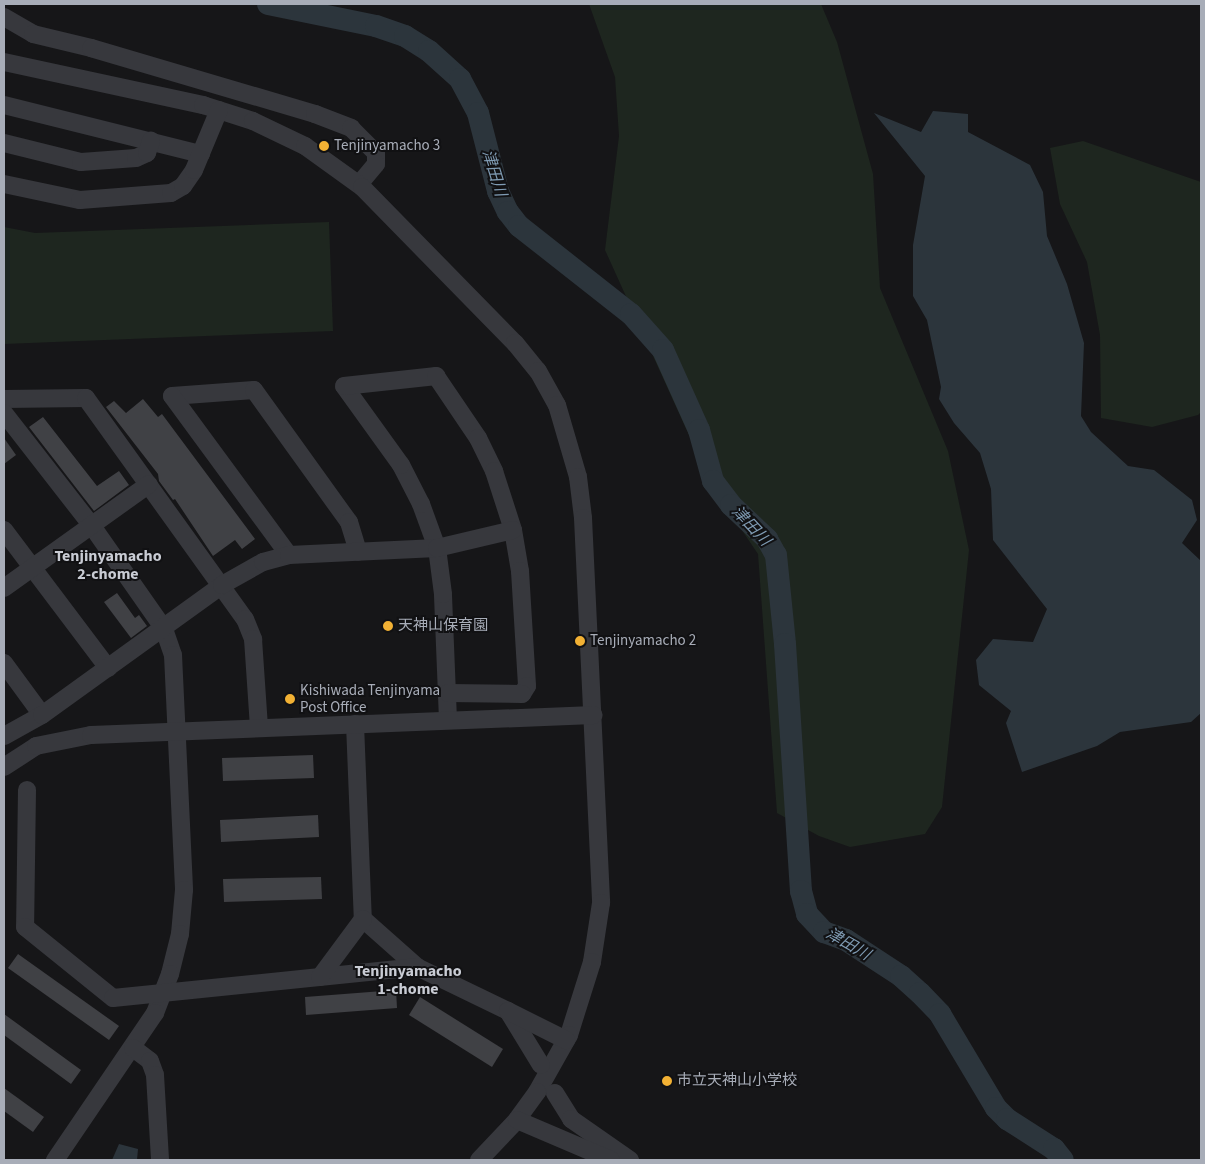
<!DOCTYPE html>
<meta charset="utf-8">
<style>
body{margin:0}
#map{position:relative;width:1205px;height:1164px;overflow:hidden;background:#161618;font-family:"Source Sans 3","Noto Sans JP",sans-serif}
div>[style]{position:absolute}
.green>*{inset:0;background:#1e261f}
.water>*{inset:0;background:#2c353c}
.river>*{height:22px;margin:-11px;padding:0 11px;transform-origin:11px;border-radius:11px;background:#2c353c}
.building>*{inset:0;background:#404145}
.minor>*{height:18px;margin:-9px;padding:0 9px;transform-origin:9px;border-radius:9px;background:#37383d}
.dots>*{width:14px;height:14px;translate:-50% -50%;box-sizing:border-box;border:2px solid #111113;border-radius:50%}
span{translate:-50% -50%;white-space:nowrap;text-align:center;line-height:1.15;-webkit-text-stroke:4px #111113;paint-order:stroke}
.poi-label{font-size:15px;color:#a8adb8}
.left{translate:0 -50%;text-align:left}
.water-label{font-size:16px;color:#7f9bb3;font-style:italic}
.neighbourhood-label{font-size:16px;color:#c9ccd4;font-weight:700}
.frame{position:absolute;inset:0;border:5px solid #a8adb8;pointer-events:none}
</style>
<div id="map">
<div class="green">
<div style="clip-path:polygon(589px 4px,821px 4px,837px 42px,873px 174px,880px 288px,948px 451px,969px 550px,942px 807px,925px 834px,850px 847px,819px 836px,777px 813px,758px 554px,712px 486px,605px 250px,619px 136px,615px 77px)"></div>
<div style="clip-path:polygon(1083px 141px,1201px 182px,1201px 412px,1198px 415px,1152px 427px,1101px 418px,1100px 335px,1087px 262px,1060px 204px,1050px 148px)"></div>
<div style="clip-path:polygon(329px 222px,333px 331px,4px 344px,4px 227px,35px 233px)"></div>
</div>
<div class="water">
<div style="clip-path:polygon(933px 111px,968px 114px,968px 132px,1030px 165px,1043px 192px,1047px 236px,1067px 284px,1084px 343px,1081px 416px,1091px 432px,1128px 466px,1154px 470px,1192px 500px,1197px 520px,1182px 543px,1201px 561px,1201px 713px,1191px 722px,1120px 732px,1097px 746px,1022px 772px,1006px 723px,1011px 711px,979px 685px,976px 660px,993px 639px,1033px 642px,1047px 609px,993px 540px,991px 489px,980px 453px,954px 423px,939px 399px,941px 387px,927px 320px,913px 296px,913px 245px,925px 176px,874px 113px,921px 132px)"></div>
<div style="clip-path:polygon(119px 1144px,138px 1149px,137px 1160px,112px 1160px)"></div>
</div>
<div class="river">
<div style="left:268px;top:4px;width:110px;rotate:11.5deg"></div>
<div style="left:376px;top:26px;width:31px;rotate:19deg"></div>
<div style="left:405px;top:36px;width:28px;rotate:32deg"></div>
<div style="left:429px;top:51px;width:42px;rotate:42.1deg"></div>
<div style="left:460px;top:79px;width:38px;rotate:62deg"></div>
<div style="left:478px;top:113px;width:81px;rotate:75.6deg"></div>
<div style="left:498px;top:191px;width:23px;rotate:65deg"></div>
<div style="left:508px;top:212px;width:18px;rotate:52deg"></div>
<div style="left:519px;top:226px;width:142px;rotate:38.2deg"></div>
<div style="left:631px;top:314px;width:48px;rotate:48.4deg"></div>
<div style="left:663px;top:350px;width:88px;rotate:65.8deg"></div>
<div style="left:699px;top:430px;width:53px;rotate:74.6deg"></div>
<div style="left:713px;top:481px;width:30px;rotate:53deg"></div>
<div style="left:731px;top:505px;width:50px;rotate:43.4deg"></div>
<div style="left:767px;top:539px;width:18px;rotate:61deg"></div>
<div style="left:776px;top:555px;width:89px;rotate:84.2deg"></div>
<div style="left:785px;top:644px;width:248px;rotate:86.3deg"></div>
<div style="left:801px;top:891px;width:24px;rotate:75deg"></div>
<div style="left:807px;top:914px;width:25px;rotate:47deg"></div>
<div style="left:824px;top:932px;width:23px;rotate:20deg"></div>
<div style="left:846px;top:940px;width:66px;rotate:33.2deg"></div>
<div style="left:901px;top:976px;width:25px;rotate:42deg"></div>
<div style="left:920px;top:993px;width:29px;rotate:46deg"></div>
<div style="left:940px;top:1014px;width:109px;rotate:59.2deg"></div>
<div style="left:996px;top:1108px;width:16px;rotate:45deg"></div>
<div style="left:1007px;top:1119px;width:56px;rotate:32.6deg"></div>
<div style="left:1054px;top:1149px;width:14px;rotate:51deg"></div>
</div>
<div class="building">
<div style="clip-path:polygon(143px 399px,158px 417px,162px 414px,255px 539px,242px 549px,235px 540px,213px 556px,175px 499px,173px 500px,159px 481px,158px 474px,106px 407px,114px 401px,126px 413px)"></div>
<div style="clip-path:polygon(43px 417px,97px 486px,119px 471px,129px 485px,94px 511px,29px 427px)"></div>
<div style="clip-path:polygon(4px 438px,16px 455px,4px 464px)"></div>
<div style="clip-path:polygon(117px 593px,135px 618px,139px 615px,147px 626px,131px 638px,104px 602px)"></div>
<div style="clip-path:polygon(313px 755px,314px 778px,223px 781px,222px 758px)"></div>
<div style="clip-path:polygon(318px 815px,319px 837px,221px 842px,220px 820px)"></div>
<div style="clip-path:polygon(321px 877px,322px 899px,224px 902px,223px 879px)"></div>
<div style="clip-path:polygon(18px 954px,119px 1026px,109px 1040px,8px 968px)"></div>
<div style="clip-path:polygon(396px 990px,397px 1008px,306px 1015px,305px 997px)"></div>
<div style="clip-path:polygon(420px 997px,503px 1049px,492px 1067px,409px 1015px)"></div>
<div style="clip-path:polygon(4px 1014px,81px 1070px,71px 1084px,4px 1035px)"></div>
<div style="clip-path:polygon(4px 1088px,44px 1117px,33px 1132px,4px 1111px)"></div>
</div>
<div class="minor">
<div style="left:4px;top:17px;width:34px;rotate:30deg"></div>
<div style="left:33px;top:34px;width:60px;rotate:13.6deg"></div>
<div style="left:91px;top:48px;width:234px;rotate:16.4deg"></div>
<div style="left:315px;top:114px;width:39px;rotate:21deg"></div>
<div style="left:351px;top:128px;width:35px;rotate:45deg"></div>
<div style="left:376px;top:153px;width:11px;rotate:90deg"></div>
<div style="left:376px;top:164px;width:26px;rotate:130deg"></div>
<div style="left:4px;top:62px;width:204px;rotate:12.2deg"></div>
<div style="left:203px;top:105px;width:52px;rotate:17.7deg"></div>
<div style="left:253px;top:121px;width:58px;rotate:25.7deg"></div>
<div style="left:305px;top:146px;width:70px;rotate:35.7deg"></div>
<div style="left:362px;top:187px;width:219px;rotate:45.6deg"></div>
<div style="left:515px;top:343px;width:36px;rotate:51deg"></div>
<div style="left:538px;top:371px;width:39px;rotate:61deg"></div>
<div style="left:557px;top:405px;width:75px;rotate:73.7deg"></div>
<div style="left:578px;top:477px;width:41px;rotate:83deg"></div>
<div style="left:583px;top:518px;width:385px;rotate:87.3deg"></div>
<div style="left:601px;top:903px;width:60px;rotate:98.7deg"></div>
<div style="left:592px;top:962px;width:77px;rotate:107.5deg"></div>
<div style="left:569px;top:1035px;width:65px;rotate:119.3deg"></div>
<div style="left:537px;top:1092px;width:34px;rotate:126deg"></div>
<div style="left:517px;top:1120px;width:55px;rotate:133.5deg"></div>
<div style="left:4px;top:105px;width:203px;rotate:14deg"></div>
<div style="left:4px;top:143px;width:79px;rotate:13.9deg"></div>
<div style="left:81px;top:162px;width:55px;rotate:-4.2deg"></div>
<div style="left:136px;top:158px;width:12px;rotate:-24deg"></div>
<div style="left:147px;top:153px;width:13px;rotate:-72deg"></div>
<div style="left:4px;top:184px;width:78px;rotate:11.9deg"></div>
<div style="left:80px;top:200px;width:91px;rotate:-4.4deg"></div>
<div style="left:171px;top:193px;width:14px;rotate:-30deg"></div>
<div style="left:183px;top:186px;width:19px;rotate:-55deg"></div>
<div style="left:194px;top:170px;width:65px;rotate:-67.4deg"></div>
<div style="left:172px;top:396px;width:82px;rotate:-4.2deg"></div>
<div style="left:254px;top:390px;width:163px;rotate:54.3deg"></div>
<div style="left:349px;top:522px;width:31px;rotate:73deg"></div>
<div style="left:172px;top:396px;width:197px;rotate:53.7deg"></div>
<div style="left:4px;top:399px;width:82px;rotate:-0.7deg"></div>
<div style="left:86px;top:398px;width:272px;rotate:54.3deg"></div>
<div style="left:245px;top:619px;width:22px;rotate:68deg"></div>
<div style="left:253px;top:639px;width:89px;rotate:86.1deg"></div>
<div style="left:4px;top:413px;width:143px;rotate:52.1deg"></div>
<div style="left:92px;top:526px;width:126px;rotate:55deg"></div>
<div style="left:164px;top:629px;width:28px;rotate:71deg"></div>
<div style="left:173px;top:655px;width:235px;rotate:87.3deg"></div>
<div style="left:184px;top:890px;width:44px;rotate:95.2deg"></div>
<div style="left:180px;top:934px;width:41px;rotate:104deg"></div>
<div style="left:170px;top:974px;width:42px;rotate:111deg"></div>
<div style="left:155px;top:1013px;width:178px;rotate:124.2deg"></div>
<div style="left:4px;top:530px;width:173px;rotate:53deg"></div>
<div style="left:4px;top:588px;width:178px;rotate:-35.6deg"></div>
<div style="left:4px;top:663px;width:64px;rotate:53.8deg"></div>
<div style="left:448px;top:720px;width:126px;rotate:-92.3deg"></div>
<div style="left:443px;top:594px;width:46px;rotate:-97.4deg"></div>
<div style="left:437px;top:548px;width:47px;rotate:-110deg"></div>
<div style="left:421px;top:504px;width:44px;rotate:-117.1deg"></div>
<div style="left:401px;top:465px;width:97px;rotate:-125.8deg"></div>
<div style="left:344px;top:386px;width:93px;rotate:-6.2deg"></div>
<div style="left:436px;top:376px;width:75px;rotate:55.9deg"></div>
<div style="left:478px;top:438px;width:37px;rotate:64deg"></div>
<div style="left:494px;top:471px;width:62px;rotate:72.1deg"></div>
<div style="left:513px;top:530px;width:42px;rotate:80.3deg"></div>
<div style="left:520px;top:571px;width:115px;rotate:86.5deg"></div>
<div style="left:527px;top:686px;width:9px;rotate:122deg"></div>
<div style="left:522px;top:694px;width:74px;rotate:-179.2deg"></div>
<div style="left:355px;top:724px;width:195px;rotate:87.7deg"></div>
<div style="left:363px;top:919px;width:72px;rotate:41.6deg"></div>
<div style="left:417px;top:967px;width:101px;rotate:25.8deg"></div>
<div style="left:508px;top:1011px;width:63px;rotate:58.6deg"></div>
<div style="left:4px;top:736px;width:43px;rotate:-28.9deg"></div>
<div style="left:42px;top:715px;width:222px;rotate:-35.8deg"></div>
<div style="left:222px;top:585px;width:47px;rotate:-29.3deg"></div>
<div style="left:263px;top:562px;width:27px;rotate:-15deg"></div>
<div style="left:289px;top:555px;width:148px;rotate:-2.7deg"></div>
<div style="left:437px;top:548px;width:78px;rotate:-13.3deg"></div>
<div style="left:4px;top:767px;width:38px;rotate:-33deg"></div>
<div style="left:36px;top:746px;width:56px;rotate:-11.3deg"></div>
<div style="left:91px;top:735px;width:503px;rotate:-2.28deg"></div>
<div style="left:27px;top:790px;width:137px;rotate:90.8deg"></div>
<div style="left:25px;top:927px;width:113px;rotate:38.9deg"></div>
<div style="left:113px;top:998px;width:306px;rotate:-5.8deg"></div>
<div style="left:320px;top:977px;width:72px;rotate:-53.4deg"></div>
<div style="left:508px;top:1011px;width:65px;rotate:26.6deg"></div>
<div style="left:133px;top:1048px;width:21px;rotate:37deg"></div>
<div style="left:150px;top:1061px;width:15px;rotate:70deg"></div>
<div style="left:155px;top:1075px;width:85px;rotate:86.6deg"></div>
<div style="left:555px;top:1093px;width:31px;rotate:58deg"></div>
<div style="left:571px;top:1119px;width:72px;rotate:34.8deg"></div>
<div style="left:517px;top:1120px;width:102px;rotate:23.1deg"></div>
</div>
<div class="dots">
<div style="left:324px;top:146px;background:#f2b134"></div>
<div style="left:388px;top:626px;background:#f2b134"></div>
<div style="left:580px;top:641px;background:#f2b134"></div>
<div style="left:290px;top:699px;background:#f2b134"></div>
<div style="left:667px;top:1081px;background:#f2b134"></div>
</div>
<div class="poi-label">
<span class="left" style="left:334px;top:146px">Tenjinyamacho 3</span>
<span class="left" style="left:398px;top:626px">天神山保育園</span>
<span class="left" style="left:590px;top:641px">Tenjinyamacho 2</span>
<span class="left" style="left:300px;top:699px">Kishiwada Tenjinyama<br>Post Office</span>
<span class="left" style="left:677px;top:1081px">市立天神山小学校</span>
</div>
<div class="water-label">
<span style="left:494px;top:173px;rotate:73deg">津田川</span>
<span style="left:751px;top:526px;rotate:47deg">津田川</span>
<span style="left:848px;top:944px;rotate:30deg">津田川</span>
</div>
<div class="neighbourhood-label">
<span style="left:108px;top:565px">Tenjinyamacho<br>2-chome</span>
<span style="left:408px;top:980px">Tenjinyamacho<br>1-chome</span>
</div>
<div class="frame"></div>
</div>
